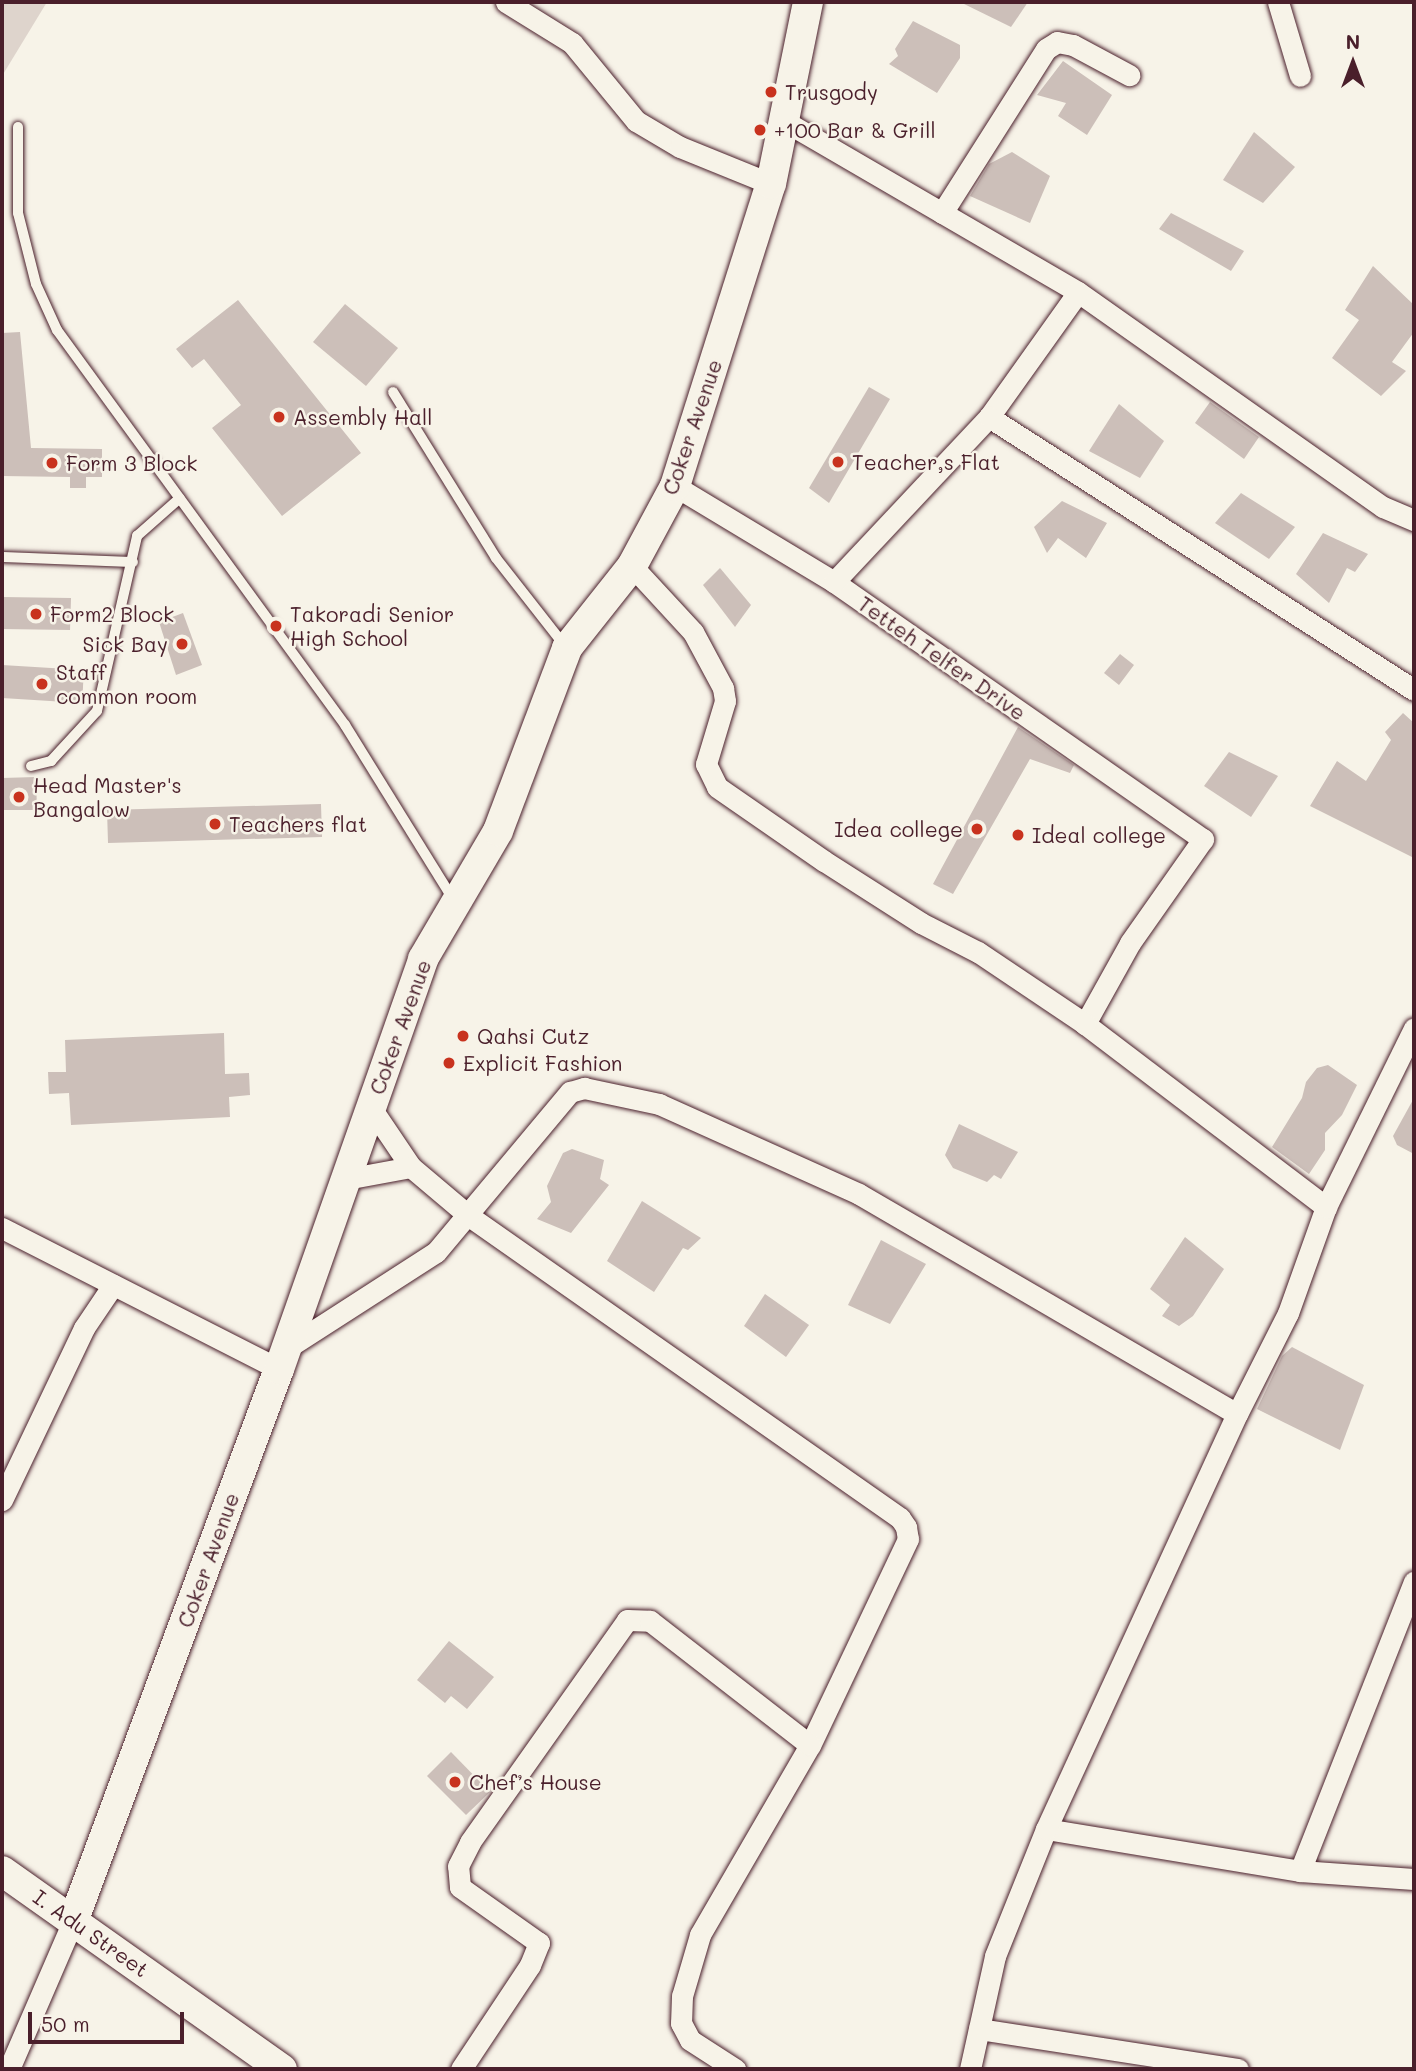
<!DOCTYPE html>
<meta charset="utf-8">
<style>
body{margin:0}
#map{position:relative;width:1416px;height:2071px;overflow:hidden;background:#f7f3e8;font-family:Mali,sans-serif}
div>[style]{position:absolute}
.green>*{inset:0;background:#ded4cc}
.building>*{inset:0;background:#ccbfb9}
.roads{filter:drop-shadow(0 0 2px #4a1f2b) drop-shadow(0 0 2px #4a1f2b)}
.lane>*{height:10px;margin:-5px;padding:0 5px;transform-origin:5px;border-radius:5px;background:#f7f3e8}
.street>*{height:21px;margin:-10.5px;padding:0 10.5px;transform-origin:10.5px;border-radius:10.5px;background:#f7f3e8}
.secondary>*{height:30px;margin:-15px;padding:0 15px;transform-origin:15px;border-radius:15px;background:#f7f3e8}
.dots>*{width:19px;height:19px;translate:-50% -50%;box-sizing:border-box;border:4px solid #f7f3e8;border-radius:50%}
span{translate:-50% -50%;white-space:nowrap;text-align:center;line-height:1.15;-webkit-text-stroke:5px #f7f3e8;paint-order:stroke}
.poi-label{font-size:21px;color:#4a1f2b}
.left{translate:0 -50%;text-align:left}
.right{translate:-100% -50%;text-align:right}
.street-label{font-size:21px;color:#4a1f2b}
.frame{position:absolute;inset:0;border:4px solid #4a1f2b;pointer-events:none}
.north{position:absolute;left:1318px;top:28px;width:70px;height:70px;-webkit-text-stroke:5px #f7f3e8;paint-order:stroke;rotate:0deg;font-size:19px;font-weight:700;line-height:28px;text-align:center;color:#4a1f2b}
.north::after{content:'';display:block;margin:auto;width:24px;height:32px;background:#4a1f2b;clip-path:polygon(50% 0,100% 100%,50% 72%,0 100%)}
.scale{position:absolute;left:28px;top:2012px;width:156px;height:32px;box-sizing:border-box;border:4px solid #4a1f2b;border-top:0;padding-left:9px;font-size:21px;line-height:24px;white-space:nowrap;color:#4a1f2b;-webkit-text-stroke:5px #f7f3e8;paint-order:stroke}
</style>
<div id="map">
<div class="green">
<div style="clip-path:polygon(2px 2px,47px 2px,2px 76px)"></div>
</div>
<div class="building">
<div style="clip-path:polygon(960px 2px,1028px 2px,1011px 27px)"></div>
<div style="clip-path:polygon(913px 21px,960px 45px,960px 58px,937px 93px,889px 64px,898px 56px,895px 49px)"></div>
<div style="clip-path:polygon(1063px 61px,1112px 95px,1087px 135px,1058px 116px,1066px 103px,1037px 95px)"></div>
<div style="clip-path:polygon(1254px 132px,1295px 167px,1263px 203px,1223px 180px)"></div>
<div style="clip-path:polygon(1012px 152px,1050px 176px,1030px 223px,970px 196px,989px 164px)"></div>
<div style="clip-path:polygon(1171px 213px,1244px 251px,1231px 271px,1159px 229px)"></div>
<div style="clip-path:polygon(1373px 266px,1414px 305px,1414px 332px,1392px 362px,1406px 371px,1381px 396px,1332px 358px,1359px 320px,1345px 310px)"></div>
<div style="clip-path:polygon(238px 300px,361px 453px,282px 516px,212px 428px,241px 405px,204px 359px,192px 368px,176px 349px)"></div>
<div style="clip-path:polygon(345px 304px,398px 348px,366px 386px,313px 342px)"></div>
<div style="clip-path:polygon(20px 332px,31px 448px,102px 449px,102px 477px,86px 477px,86px 488px,70px 488px,70px 477px,2px 476px,2px 333px)"></div>
<div style="clip-path:polygon(869px 387px,890px 399px,829px 503px,809px 488px)"></div>
<div style="clip-path:polygon(1210px 402px,1259px 437px,1244px 459px,1195px 423px)"></div>
<div style="clip-path:polygon(1119px 404px,1164px 441px,1140px 478px,1089px 451px)"></div>
<div style="clip-path:polygon(1241px 493px,1295px 527px,1269px 559px,1215px 523px)"></div>
<div style="clip-path:polygon(1062px 501px,1107px 523px,1086px 558px,1058px 538px,1047px 553px,1034px 527px)"></div>
<div style="clip-path:polygon(1323px 533px,1368px 554px,1355px 572px,1347px 568px,1329px 603px,1296px 574px)"></div>
<div style="clip-path:polygon(720px 568px,751px 605px,735px 627px,703px 585px)"></div>
<div style="clip-path:polygon(2px 597px,71px 598px,70px 630px,2px 629px)"></div>
<div style="clip-path:polygon(183px 613px,202px 665px,176px 675px,159px 622px)"></div>
<div style="clip-path:polygon(1120px 654px,1134px 665px,1119px 685px,1104px 673px)"></div>
<div style="clip-path:polygon(2px 665px,84px 670px,82px 703px,2px 698px)"></div>
<div style="clip-path:polygon(1403px 713px,1414px 723px,1414px 858px,1310px 806px,1337px 761px,1366px 781px,1391px 740px,1385px 732px)"></div>
<div style="clip-path:polygon(1018px 727px,1074px 765px,1070px 773px,1030px 759px,953px 894px,933px 884px)"></div>
<div style="clip-path:polygon(1229px 752px,1278px 776px,1251px 817px,1204px 786px)"></div>
<div style="clip-path:polygon(36px 777px,37px 810px,2px 810px,2px 778px)"></div>
<div style="clip-path:polygon(321px 804px,322px 837px,108px 843px,107px 810px)"></div>
<div style="clip-path:polygon(224px 1033px,225px 1074px,249px 1073px,250px 1095px,229px 1097px,230px 1117px,71px 1125px,69px 1093px,49px 1094px,48px 1072px,66px 1072px,65px 1040px)"></div>
<div style="clip-path:polygon(1328px 1065px,1357px 1085px,1342px 1115px,1325px 1133px,1325px 1150px,1309px 1174px,1272px 1147px,1302px 1098px,1306px 1082px,1317px 1068px)"></div>
<div style="clip-path:polygon(1414px 1098px,1414px 1154px,1397px 1145px,1393px 1136px)"></div>
<div style="clip-path:polygon(959px 1124px,1018px 1152px,1001px 1179px,994px 1175px,987px 1182px,953px 1168px,945px 1155px)"></div>
<div style="clip-path:polygon(572px 1149px,604px 1160px,600px 1179px,609px 1185px,571px 1233px,537px 1219px,551px 1202px,547px 1186px,563px 1153px)"></div>
<div style="clip-path:polygon(642px 1201px,701px 1238px,688px 1250px,683px 1248px,654px 1292px,607px 1261px)"></div>
<div style="clip-path:polygon(1185px 1237px,1224px 1269px,1193px 1316px,1179px 1326px,1162px 1316px,1170px 1305px,1150px 1289px)"></div>
<div style="clip-path:polygon(881px 1240px,926px 1264px,890px 1324px,848px 1305px)"></div>
<div style="clip-path:polygon(765px 1294px,809px 1325px,786px 1357px,744px 1326px)"></div>
<div style="clip-path:polygon(1292px 1347px,1364px 1385px,1340px 1450px,1257px 1409px,1282px 1356px)"></div>
<div style="clip-path:polygon(449px 1641px,494px 1677px,467px 1709px,451px 1696px,445px 1703px,417px 1680px)"></div>
<div style="clip-path:polygon(451px 1752px,490px 1792px,466px 1815px,427px 1776px)"></div>
</div>
<div class="roads">
<div class="lane">
<div style="left:18px;top:127px;width:86px;rotate:90deg"></div>
<div style="left:18px;top:213px;width:73px;rotate:75.8deg"></div>
<div style="left:36px;top:284px;width:51px;rotate:65.5deg"></div>
<div style="left:57px;top:330px;width:489px;rotate:53.9deg"></div>
<div style="left:345px;top:725px;width:205px;rotate:58.2deg"></div>
<div style="left:393px;top:392px;width:195px;rotate:58.2deg"></div>
<div style="left:496px;top:558px;width:112px;rotate:51.9deg"></div>
<div style="left:2px;top:557px;width:131px;rotate:2.2deg"></div>
<div style="left:31px;top:766px;width:21px;rotate:-14deg"></div>
<div style="left:51px;top:761px;width:68px;rotate:-47.4deg"></div>
<div style="left:97px;top:711px;width:180px;rotate:-77.1deg"></div>
<div style="left:137px;top:536px;width:57px;rotate:-41.5deg"></div>
</div>
<div class="street">
<div style="left:506px;top:2px;width:78px;rotate:31.8deg"></div>
<div style="left:572px;top:43px;width:101px;rotate:50.6deg"></div>
<div style="left:636px;top:121px;width:51px;rotate:30.6deg"></div>
<div style="left:680px;top:147px;width:98px;rotate:22.1deg"></div>
<div style="left:1278px;top:2px;width:77px;rotate:73.4deg"></div>
<div style="left:786px;top:122px;width:338px;rotate:30.2deg"></div>
<div style="left:1078px;top:292px;width:373px;rotate:35.2deg"></div>
<div style="left:1383px;top:507px;width:34px;rotate:23deg"></div>
<div style="left:942px;top:213px;width:194px;rotate:-57.6deg"></div>
<div style="left:1046px;top:49px;width:13px;rotate:-32deg"></div>
<div style="left:1057px;top:42px;width:16px;rotate:11deg"></div>
<div style="left:1073px;top:45px;width:64px;rotate:28.2deg"></div>
<div style="left:989px;top:417px;width:153px;rotate:-54.5deg"></div>
<div style="left:675px;top:486px;width:186px;rotate:31.1deg"></div>
<div style="left:834px;top:582px;width:450px;rotate:34.9deg"></div>
<div style="left:1203px;top:839px;width:127px;rotate:125.1deg"></div>
<div style="left:1130px;top:943px;width:93px;rotate:119.1deg"></div>
<div style="left:1085px;top:1024px;width:303px;rotate:37.2deg"></div>
<div style="left:632px;top:566px;width:90px;rotate:47.3deg"></div>
<div style="left:693px;top:632px;width:64px;rotate:61.8deg"></div>
<div style="left:723px;top:688px;width:13px;rotate:81deg"></div>
<div style="left:725px;top:701px;width:66px;rotate:106.8deg"></div>
<div style="left:706px;top:764px;width:25px;rotate:64deg"></div>
<div style="left:717px;top:787px;width:130px;rotate:34.7deg"></div>
<div style="left:824px;top:861px;width:115px;rotate:32.6deg"></div>
<div style="left:921px;top:923px;width:64px;rotate:27deg"></div>
<div style="left:978px;top:952px;width:129px;rotate:33.9deg"></div>
<div style="left:834px;top:582px;width:226px;rotate:-46.8deg"></div>
<div style="left:989px;top:417px;width:505px;rotate:32.71deg"></div>
<div style="left:371px;top:1108px;width:71px;rotate:55.9deg"></div>
<div style="left:411px;top:1167px;width:76px;rotate:40.2deg"></div>
<div style="left:469px;top:1216px;width:526px;rotate:35.02deg"></div>
<div style="left:900px;top:1518px;width:11px;rotate:56deg"></div>
<div style="left:906px;top:1527px;width:12px;rotate:81deg"></div>
<div style="left:908px;top:1539px;width:228px;rotate:115.4deg"></div>
<div style="left:810px;top:1745px;width:220px;rotate:120.1deg"></div>
<div style="left:700px;top:1935px;width:64px;rotate:106.4deg"></div>
<div style="left:682px;top:1996px;width:27px;rotate:92deg"></div>
<div style="left:681px;top:2023px;width:19px;rotate:62deg"></div>
<div style="left:690px;top:2040px;width:54px;rotate:32.8deg"></div>
<div style="left:346px;top:1179px;width:66px;rotate:-10.5deg"></div>
<div style="left:2px;top:1228px;width:311px;rotate:27deg"></div>
<div style="left:287px;top:1348px;width:177px;rotate:-32.8deg"></div>
<div style="left:436px;top:1252px;width:209px;rotate:-50.1deg"></div>
<div style="left:570px;top:1092px;width:15px;rotate:-16deg"></div>
<div style="left:584px;top:1088px;width:77px;rotate:12deg"></div>
<div style="left:659px;top:1104px;width:219px;rotate:24.2deg"></div>
<div style="left:859px;top:1194px;width:437px;rotate:30.2deg"></div>
<div style="left:2px;top:1500px;width:191px;rotate:-64.5deg"></div>
<div style="left:84px;top:1328px;width:52px;rotate:-56deg"></div>
<div style="left:1046px;top:1829px;width:257px;rotate:9.4deg"></div>
<div style="left:1300px;top:1871px;width:114px;rotate:4deg"></div>
<div style="left:1300px;top:1871px;width:311px;rotate:-68.5deg"></div>
<div style="left:979px;top:2029px;width:262px;rotate:8.8deg"></div>
<div style="left:9px;top:2069px;width:163px;rotate:-66.6deg"></div>
<div style="left:461px;top:2069px;width:125px;rotate:-56.4deg"></div>
<div style="left:530px;top:1965px;width:24px;rotate:-68deg"></div>
<div style="left:539px;top:1943px;width:97px;rotate:-144.7deg"></div>
<div style="left:460px;top:1887px;width:21px;rotate:-95deg"></div>
<div style="left:458px;top:1866px;width:27px;rotate:-63deg"></div>
<div style="left:470px;top:1842px;width:272px;rotate:-54.7deg"></div>
<div style="left:627px;top:1620px;width:23px;rotate:2deg"></div>
<div style="left:650px;top:1621px;width:202px;rotate:37.8deg"></div>
<div style="left:970px;top:2069px;width:116px;rotate:-77.5deg"></div>
<div style="left:995px;top:1956px;width:137px;rotate:-68.1deg"></div>
<div style="left:1046px;top:1829px;width:457px;rotate:-65.3deg"></div>
<div style="left:1237px;top:1414px;width:113px;rotate:-63.2deg"></div>
<div style="left:1288px;top:1313px;width:113px;rotate:-70.3deg"></div>
<div style="left:1326px;top:1207px;width:199px;rotate:-63.8deg"></div>
</div>
<div class="secondary">
<div style="left:2px;top:1871px;width:343px;rotate:35.3deg"></div>
<div style="left:74px;top:1919px;width:587px;rotate:-69.56deg"></div>
<div style="left:279px;top:1369px;width:435px;rotate:-70.6deg"></div>
<div style="left:423px;top:959px;width:148px;rotate:-59.6deg"></div>
<div style="left:498px;top:831px;width:196px;rotate:-69.3deg"></div>
<div style="left:567px;top:648px;width:105px;rotate:-51.6deg"></div>
<div style="left:632px;top:566px;width:91px;rotate:-61.7deg"></div>
<div style="left:675px;top:486px;width:317px;rotate:-72.4deg"></div>
<div style="left:771px;top:184px;width:186px;rotate:-78.5deg"></div>
</div>
</div>
<div class="dots">
<div style="left:771px;top:92px;background:#c8321e"></div>
<div style="left:760px;top:130px;background:#c8321e"></div>
<div style="left:279px;top:417px;background:#c8321e"></div>
<div style="left:838px;top:462px;background:#c8321e"></div>
<div style="left:52px;top:463px;background:#c8321e"></div>
<div style="left:36px;top:614px;background:#c8321e"></div>
<div style="left:276px;top:626px;background:#c8321e"></div>
<div style="left:182px;top:644px;background:#c8321e"></div>
<div style="left:42px;top:684px;background:#c8321e"></div>
<div style="left:19px;top:797px;background:#c8321e"></div>
<div style="left:215px;top:824px;background:#c8321e"></div>
<div style="left:977px;top:829px;background:#c8321e"></div>
<div style="left:1018px;top:835px;background:#c8321e"></div>
<div style="left:463px;top:1036px;background:#c8321e"></div>
<div style="left:449px;top:1063px;background:#c8321e"></div>
<div style="left:455px;top:1782px;background:#c8321e"></div>
</div>
<div class="poi-label">
<span class="left" style="left:785px;top:92px">Trusgody</span>
<span class="left" style="left:774px;top:130px">+100 Bar &amp; Grill</span>
<span class="left" style="left:293px;top:417px">Assembly Hall</span>
<span class="left" style="left:852px;top:462px">Teacher,s Flat</span>
<span class="left" style="left:66px;top:463px">Form 3 Block</span>
<span class="left" style="left:50px;top:614px">Form2 Block</span>
<span class="left" style="left:290px;top:626px">Takoradi Senior<br>High School</span>
<span class="right" style="left:168px;top:644px">Sick Bay</span>
<span class="left" style="left:56px;top:684px">Staff<br>common room</span>
<span class="left" style="left:33px;top:797px">Head Master's<br>Bangalow</span>
<span class="left" style="left:229px;top:824px">Teachers flat</span>
<span class="right" style="left:963px;top:829px">Idea college</span>
<span class="left" style="left:1032px;top:835px">Ideal college</span>
<span class="left" style="left:477px;top:1036px">Qahsi Cutz</span>
<span class="left" style="left:463px;top:1063px">Explicit Fashion</span>
<span class="left" style="left:469px;top:1782px">Chef’s House</span>
</div>
<div class="street-label">
<span style="left:692px;top:427px;rotate:-71deg">Coker Avenue</span>
<span style="left:942px;top:658px;rotate:35deg">Tetteh Telfer Drive</span>
<span style="left:400px;top:1027px;rotate:-70deg">Coker Avenue</span>
<span style="left:208px;top:1560px;rotate:-70deg">Coker Avenue</span>
<span style="left:91px;top:1933px;rotate:35deg">I. Adu Street</span>
</div>
<div class="frame"></div>
<div class="north">N</div>
<div class="scale">50 m</div>
</div>
